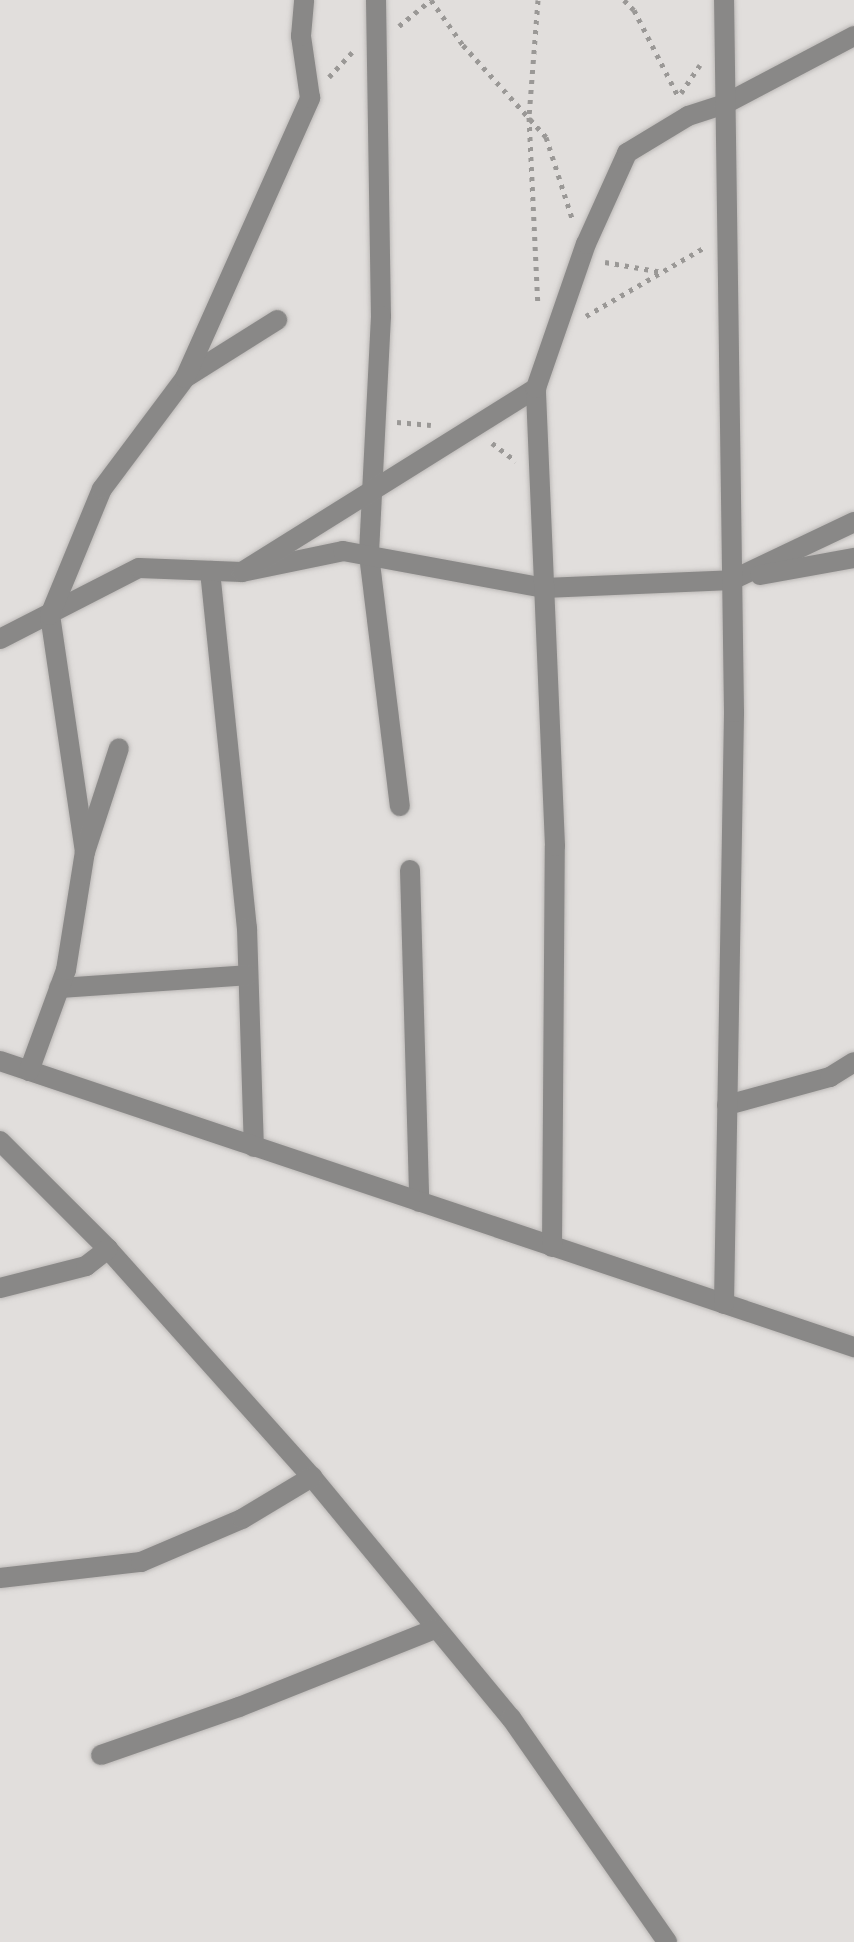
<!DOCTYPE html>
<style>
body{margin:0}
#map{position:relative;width:854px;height:1942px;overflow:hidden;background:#e1dedc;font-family:Jost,sans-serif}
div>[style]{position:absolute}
.path>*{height:5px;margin-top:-2.5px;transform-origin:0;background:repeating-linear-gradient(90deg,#9a9896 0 4px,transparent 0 10px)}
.roads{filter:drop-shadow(0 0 2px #bcb9b7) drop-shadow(0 0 2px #bcb9b7)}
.minor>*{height:20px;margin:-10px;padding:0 10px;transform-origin:10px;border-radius:10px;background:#898887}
span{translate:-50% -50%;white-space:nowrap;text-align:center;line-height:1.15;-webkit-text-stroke:6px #e1dedc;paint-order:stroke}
</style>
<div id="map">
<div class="path">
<div style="left:431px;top:0;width:55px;rotate:54.6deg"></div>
<div style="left:463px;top:45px;width:124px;rotate:47.9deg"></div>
<div style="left:546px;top:137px;width:85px;rotate:72.2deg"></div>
<div style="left:538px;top:0;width:117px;rotate:94.4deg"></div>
<div style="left:529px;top:117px;width:188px;rotate:87.3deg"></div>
<div style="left:624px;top:0;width:14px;rotate:45deg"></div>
<div style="left:634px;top:10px;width:97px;rotate:62.9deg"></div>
<div style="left:399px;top:26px;width:41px;rotate:-39.1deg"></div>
<div style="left:329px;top:77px;width:34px;rotate:-47deg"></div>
<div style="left:681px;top:93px;width:34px;rotate:-56deg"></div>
<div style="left:605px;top:262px;width:58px;rotate:10deg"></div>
<div style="left:586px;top:316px;width:138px;rotate:-30.1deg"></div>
<div style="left:397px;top:422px;width:34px;rotate:5deg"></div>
<div style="left:492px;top:443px;width:30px;rotate:37deg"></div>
</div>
<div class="roads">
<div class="minor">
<div style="left:376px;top:0;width:316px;rotate:89.1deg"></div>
<div style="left:381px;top:316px;width:239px;rotate:92.9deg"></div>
<div style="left:369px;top:555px;width:253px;rotate:83deg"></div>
<div style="left:185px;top:378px;width:109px;rotate:-32.2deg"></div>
<div style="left:210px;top:571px;width:359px;rotate:84.1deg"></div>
<div style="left:247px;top:928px;width:219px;rotate:88.2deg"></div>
<div style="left:242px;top:572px;width:103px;rotate:-11.7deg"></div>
<div style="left:343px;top:551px;width:204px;rotate:10.4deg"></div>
<div style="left:544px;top:588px;width:188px;rotate:-2.4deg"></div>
<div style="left:732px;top:580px;width:135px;rotate:-25.4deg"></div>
<div style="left:760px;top:575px;width:96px;rotate:-10.3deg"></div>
<div style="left:0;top:639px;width:156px;rotate:-27.1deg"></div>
<div style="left:139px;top:568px;width:103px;rotate:2.2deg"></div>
<div style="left:242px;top:572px;width:347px;rotate:-32deg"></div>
<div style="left:85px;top:852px;width:240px;rotate:-98.4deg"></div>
<div style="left:50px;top:615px;width:136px;rotate:-67.6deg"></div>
<div style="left:102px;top:489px;width:139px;rotate:-53.2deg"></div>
<div style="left:185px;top:378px;width:307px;rotate:-65.9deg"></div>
<div style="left:310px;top:98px;width:63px;rotate:-98.3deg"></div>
<div style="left:301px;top:36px;width:36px;rotate:-85deg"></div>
<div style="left:410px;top:870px;width:332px;rotate:88.4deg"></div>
<div style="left:59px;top:988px;width:189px;rotate:-3.9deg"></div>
<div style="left:0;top:1061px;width:901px;rotate:18.52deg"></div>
<div style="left:29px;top:1071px;width:108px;rotate:-69.9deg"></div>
<div style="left:66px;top:970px;width:120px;rotate:-80.9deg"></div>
<div style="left:85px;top:852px;width:109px;rotate:-71.9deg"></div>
<div style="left:727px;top:1105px;width:107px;rotate:-15.2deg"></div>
<div style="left:830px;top:1077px;width:28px;rotate:-32deg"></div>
<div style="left:0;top:1141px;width:153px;rotate:45deg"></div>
<div style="left:108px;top:1249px;width:306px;rotate:48.2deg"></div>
<div style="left:312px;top:1477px;width:313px;rotate:50.5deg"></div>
<div style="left:511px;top:1718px;width:273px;rotate:55.1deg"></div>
<div style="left:552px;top:1247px;width:401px;rotate:-89.6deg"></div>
<div style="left:555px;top:846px;width:458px;rotate:-92.4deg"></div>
<div style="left:536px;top:388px;width:152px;rotate:-70.9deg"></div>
<div style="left:586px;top:244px;width:100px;rotate:-65.7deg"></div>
<div style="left:627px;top:153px;width:71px;rotate:-31.2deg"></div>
<div style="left:688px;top:116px;width:39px;rotate:-18deg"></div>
<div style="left:725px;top:104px;width:146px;rotate:-27.8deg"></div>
<div style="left:0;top:1288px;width:89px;rotate:-14.3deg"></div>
<div style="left:86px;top:1266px;width:28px;rotate:-38deg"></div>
<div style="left:724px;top:1304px;width:592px;rotate:-89.03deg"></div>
<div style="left:734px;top:712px;width:712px;rotate:-90.8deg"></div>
<div style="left:0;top:1578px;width:142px;rotate:-6.5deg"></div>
<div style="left:141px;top:1562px;width:110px;rotate:-23.1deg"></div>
<div style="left:242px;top:1519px;width:82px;rotate:-31deg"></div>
<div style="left:101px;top:1755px;width:146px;rotate:-19.2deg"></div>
<div style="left:239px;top:1707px;width:211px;rotate:-21.7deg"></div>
</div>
</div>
</div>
